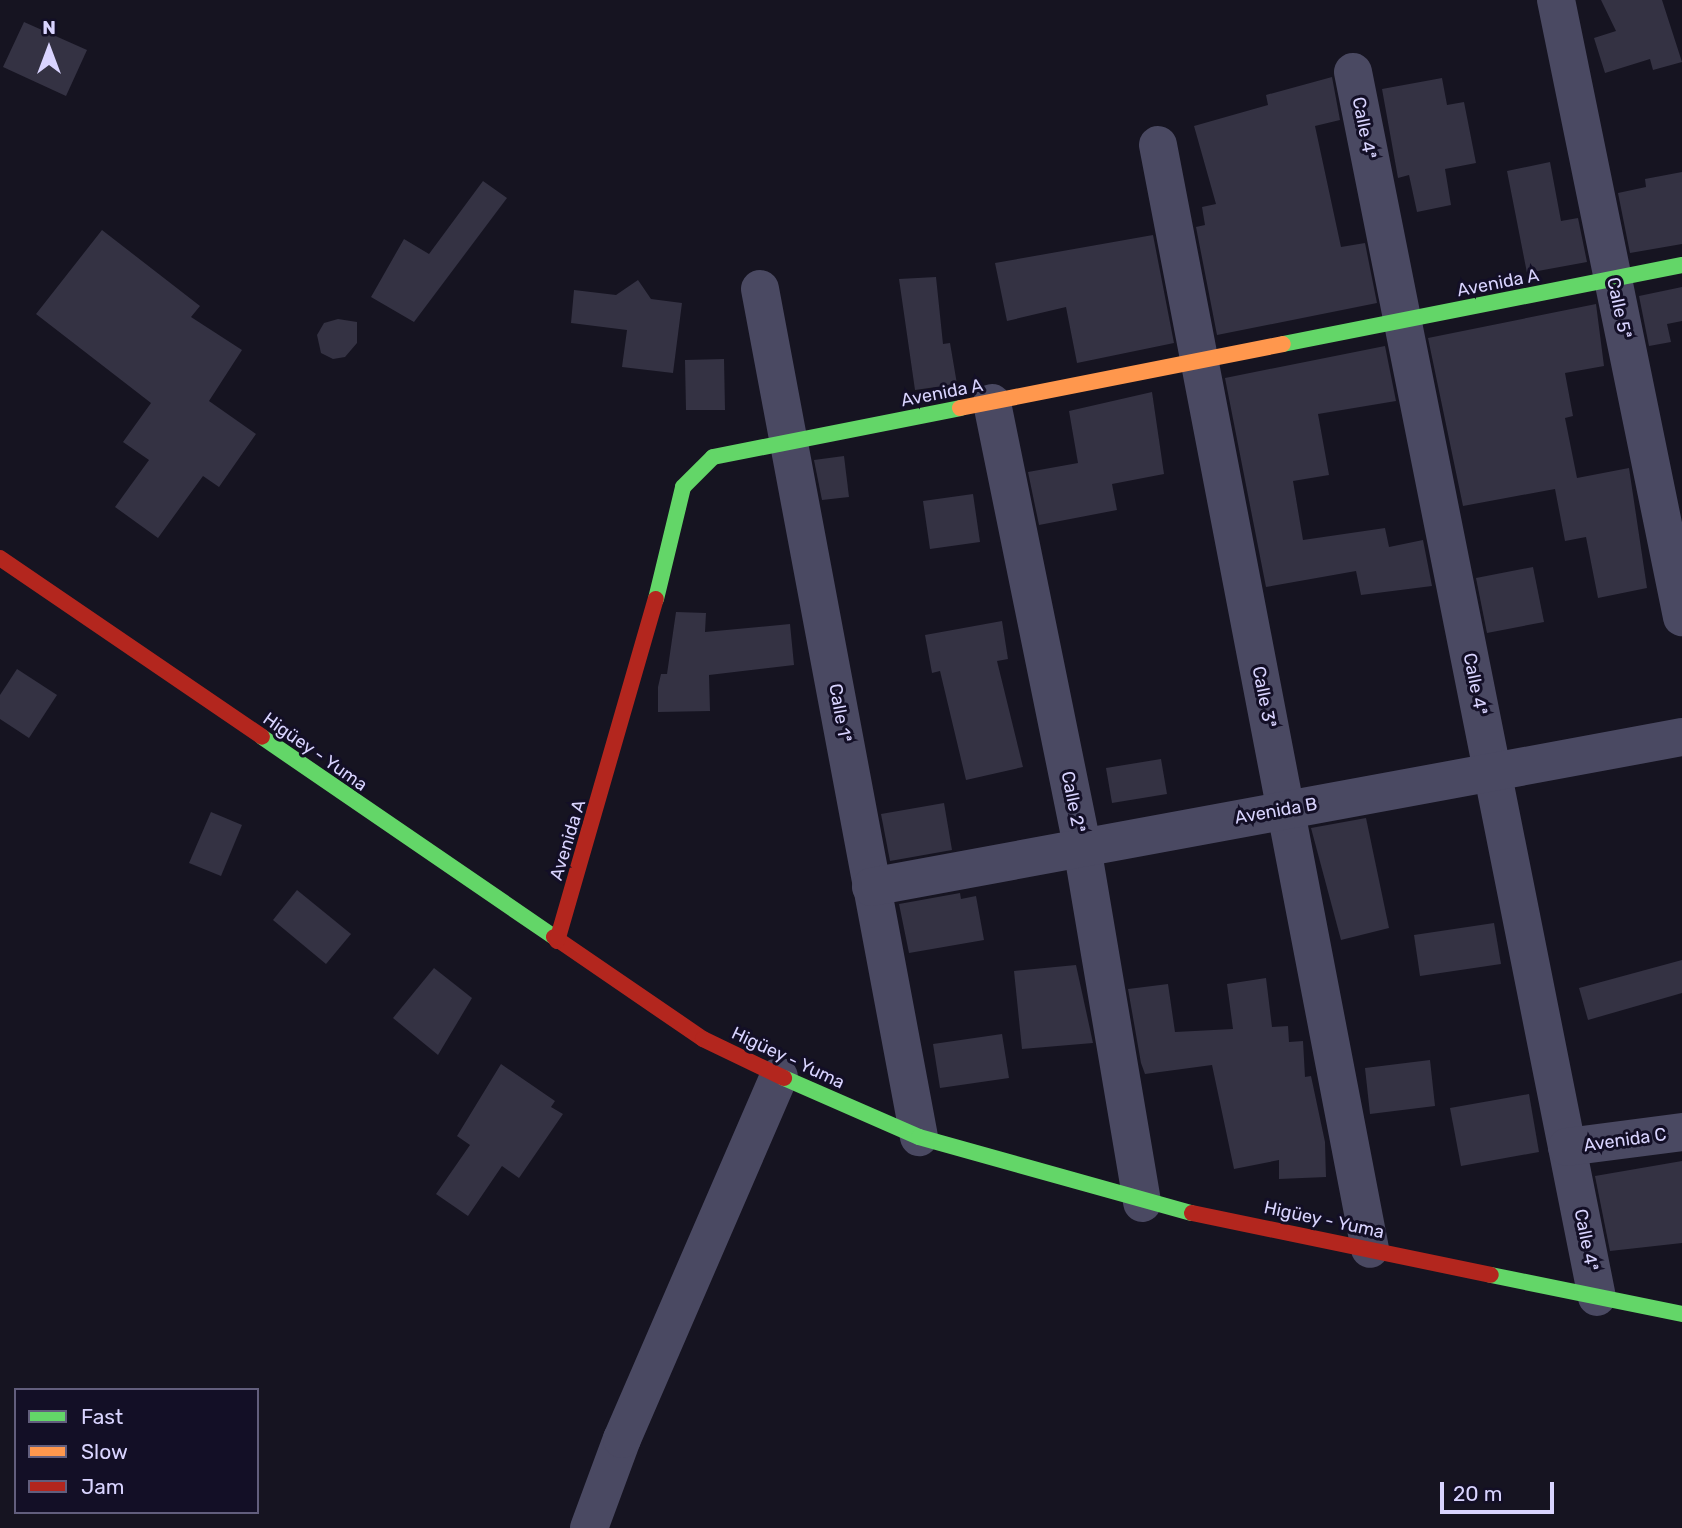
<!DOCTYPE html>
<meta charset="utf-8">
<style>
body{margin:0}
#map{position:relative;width:1682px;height:1528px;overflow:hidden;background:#161421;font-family:Rubik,sans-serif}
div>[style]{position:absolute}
.building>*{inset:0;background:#343243}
.street>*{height:38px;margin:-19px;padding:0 19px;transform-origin:19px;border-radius:19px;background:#4a4962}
.fast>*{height:16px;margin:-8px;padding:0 8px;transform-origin:8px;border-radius:8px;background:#63d668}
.slow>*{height:16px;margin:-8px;padding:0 8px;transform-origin:8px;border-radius:8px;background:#ff974d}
.jam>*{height:16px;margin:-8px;padding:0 8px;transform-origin:8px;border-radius:8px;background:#b3261e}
span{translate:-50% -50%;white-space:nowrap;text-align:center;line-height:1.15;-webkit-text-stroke:6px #130f26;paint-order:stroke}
.street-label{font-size:18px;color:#d9d4ff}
.legend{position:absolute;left:14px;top:1388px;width:245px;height:126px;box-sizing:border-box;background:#130f26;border:2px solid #625e7d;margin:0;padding:9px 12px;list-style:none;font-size:21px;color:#d9d4ff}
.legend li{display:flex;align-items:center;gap:14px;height:35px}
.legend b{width:35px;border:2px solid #625e7d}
.north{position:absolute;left:14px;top:14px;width:70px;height:70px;-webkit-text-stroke:5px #130f26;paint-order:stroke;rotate:0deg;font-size:19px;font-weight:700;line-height:28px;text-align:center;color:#d9d4ff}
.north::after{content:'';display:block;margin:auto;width:24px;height:32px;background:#d9d4ff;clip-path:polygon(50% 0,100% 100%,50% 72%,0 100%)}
.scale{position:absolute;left:1440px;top:1482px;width:114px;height:32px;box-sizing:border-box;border:4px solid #d9d4ff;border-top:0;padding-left:9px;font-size:21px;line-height:24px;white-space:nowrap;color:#d9d4ff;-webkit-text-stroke:5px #130f26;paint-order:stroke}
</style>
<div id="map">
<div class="building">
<div style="clip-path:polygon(1601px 0,1662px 0,1682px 62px,1653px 70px,1650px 59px,1605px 73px,1594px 38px,1616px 31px)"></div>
<div style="clip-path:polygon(24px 22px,87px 50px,66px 96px,3px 67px)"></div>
<div style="clip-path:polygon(1332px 77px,1340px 120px,1315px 126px,1341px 247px,1365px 243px,1377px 303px,1217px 335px,1196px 227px,1205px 225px,1202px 207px,1216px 204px,1194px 126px,1268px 105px,1266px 95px)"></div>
<div style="clip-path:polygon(1442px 78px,1447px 105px,1464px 102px,1476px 163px,1445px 169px,1451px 205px,1417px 212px,1409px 175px,1398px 178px,1382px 89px)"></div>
<div style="clip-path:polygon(1550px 162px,1561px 221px,1578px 218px,1587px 262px,1527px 273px,1507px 171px)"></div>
<div style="clip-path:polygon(1682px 172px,1682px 244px,1630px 253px,1618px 193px,1646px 187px,1645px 179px)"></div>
<div style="clip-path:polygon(483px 181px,507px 198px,414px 322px,371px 297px,404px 239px,429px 254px)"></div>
<div style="clip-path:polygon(102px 230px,200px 306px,191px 317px,242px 350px,209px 401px,256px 434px,219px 487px,203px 476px,158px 538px,115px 507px,149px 460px,123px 442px,151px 403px,36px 314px)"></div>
<div style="clip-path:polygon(1153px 235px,1174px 343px,1077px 363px,1066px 307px,1007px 321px,995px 263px)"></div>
<div style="clip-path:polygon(936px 277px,943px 344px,950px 343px,957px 384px,915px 390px,899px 279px)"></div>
<div style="clip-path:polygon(638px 280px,651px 299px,682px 303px,673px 373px,622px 367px,627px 330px,571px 323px,574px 290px,616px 295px)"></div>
<div style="clip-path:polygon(1682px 287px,1682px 321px,1667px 324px,1671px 342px,1649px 346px,1639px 296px)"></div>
<div style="clip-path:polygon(1596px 304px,1604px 366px,1565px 373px,1573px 416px,1565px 418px,1577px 478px,1629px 468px,1647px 588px,1598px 598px,1586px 537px,1565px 541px,1555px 489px,1463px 506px,1428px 338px)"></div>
<div style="clip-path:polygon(338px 319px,357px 322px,357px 343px,345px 357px,333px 359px,321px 353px,317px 335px,324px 323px)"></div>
<div style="clip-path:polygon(1385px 346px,1396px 401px,1318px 414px,1329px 475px,1293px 481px,1303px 540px,1385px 528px,1389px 547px,1423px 540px,1432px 586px,1361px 595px,1356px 571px,1266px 587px,1225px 378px)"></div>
<div style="clip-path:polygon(724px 359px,725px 410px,686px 410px,685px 360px)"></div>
<div style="clip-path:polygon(1152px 392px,1164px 474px,1112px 484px,1117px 510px,1039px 525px,1028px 472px,1078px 463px,1069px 411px)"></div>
<div style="clip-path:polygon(844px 456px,849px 497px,822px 500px,814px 460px)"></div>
<div style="clip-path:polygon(973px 494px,980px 542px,930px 549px,923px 501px)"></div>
<div style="clip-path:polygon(1533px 567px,1544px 622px,1487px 633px,1476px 578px)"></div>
<div style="clip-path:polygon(676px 612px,706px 613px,705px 632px,790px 624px,794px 665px,709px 675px,710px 711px,658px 712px,658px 687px,661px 674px,667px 674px)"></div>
<div style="clip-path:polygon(1002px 621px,1008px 659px,997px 661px,1023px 767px,966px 780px,940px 671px,932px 673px,925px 635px)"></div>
<div style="clip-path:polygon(17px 669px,57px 695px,29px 738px,0 719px,0 695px)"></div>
<div style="clip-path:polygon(1161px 759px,1167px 794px,1112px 803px,1106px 768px)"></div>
<div style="clip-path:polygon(944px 803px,952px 850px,890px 861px,881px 814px)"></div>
<div style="clip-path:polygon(211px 812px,242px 825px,221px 876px,189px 863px)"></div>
<div style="clip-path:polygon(1366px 818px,1389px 928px,1341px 940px,1311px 828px)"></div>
<div style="clip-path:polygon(297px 890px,351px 934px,326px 964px,273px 920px)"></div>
<div style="clip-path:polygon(960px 893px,961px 899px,976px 896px,984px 940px,909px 953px,899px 904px)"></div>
<div style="clip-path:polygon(1494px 923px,1501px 964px,1420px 976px,1414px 935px)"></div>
<div style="clip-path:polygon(1682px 960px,1682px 993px,1588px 1020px,1579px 988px)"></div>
<div style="clip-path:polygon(1076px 965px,1093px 1043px,1022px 1049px,1014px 971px)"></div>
<div style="clip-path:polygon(434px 968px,472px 998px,438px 1055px,393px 1018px)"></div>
<div style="clip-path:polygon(1266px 978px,1272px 1027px,1288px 1026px,1289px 1042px,1303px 1041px,1305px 1077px,1311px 1076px,1325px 1142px,1326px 1177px,1279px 1179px,1279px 1160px,1234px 1169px,1212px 1065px,1145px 1074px,1141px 1063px,1128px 989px,1168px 984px,1175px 1032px,1233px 1029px,1227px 984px)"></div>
<div style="clip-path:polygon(1002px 1034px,1009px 1078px,940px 1088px,933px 1044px)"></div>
<div style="clip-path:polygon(1430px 1060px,1435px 1106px,1370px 1114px,1365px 1068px)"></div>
<div style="clip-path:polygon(501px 1064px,555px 1101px,551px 1107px,563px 1114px,519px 1178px,502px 1166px,468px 1216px,436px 1194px,470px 1145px,457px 1136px)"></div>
<div style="clip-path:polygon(1529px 1094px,1539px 1152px,1461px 1166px,1450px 1108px)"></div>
<div style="clip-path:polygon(1682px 1161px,1682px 1243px,1610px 1251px,1595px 1176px)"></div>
</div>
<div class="street">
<div style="left:1556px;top:0;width:630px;rotate:78.46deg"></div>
<div style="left:1353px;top:72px;width:1249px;rotate:78.74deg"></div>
<div style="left:1158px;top:145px;width:1124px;rotate:79.13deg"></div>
<div style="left:760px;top:289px;width:863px;rotate:79.38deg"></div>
<div style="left:992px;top:403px;width:453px;rotate:78.5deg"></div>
<div style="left:1082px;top:847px;width:361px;rotate:80.4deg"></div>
<div style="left:871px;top:887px;width:825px;rotate:-10.48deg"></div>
<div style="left:1567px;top:1147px;width:116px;rotate:-7.4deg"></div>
<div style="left:589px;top:1528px;width:95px;rotate:-69.7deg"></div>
<div style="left:622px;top:1439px;width:395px;rotate:-66.6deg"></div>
</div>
<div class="fast">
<div style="left:1283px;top:344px;width:407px;rotate:-11.2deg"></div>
<div style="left:656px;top:599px;width:115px;rotate:-76.4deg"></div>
<div style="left:683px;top:487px;width:42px;rotate:-45deg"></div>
<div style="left:713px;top:457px;width:252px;rotate:-11.2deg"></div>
<div style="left:262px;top:737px;width:354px;rotate:34.4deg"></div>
<div style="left:784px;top:1078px;width:147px;rotate:23.6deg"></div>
<div style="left:919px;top:1137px;width:283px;rotate:15.6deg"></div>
<div style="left:1491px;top:1275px;width:195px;rotate:11.5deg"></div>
</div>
<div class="slow">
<div style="left:960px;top:408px;width:329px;rotate:-11.2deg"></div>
</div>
<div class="jam">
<div style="left:0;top:558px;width:317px;rotate:34.3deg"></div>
<div style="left:554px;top:937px;width:181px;rotate:34.4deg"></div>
<div style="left:703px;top:1039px;width:90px;rotate:25.7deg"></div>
<div style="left:557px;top:941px;width:356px;rotate:-73.9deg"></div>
<div style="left:1192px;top:1213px;width:305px;rotate:11.7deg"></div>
</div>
<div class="street-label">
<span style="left:1364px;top:128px;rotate:79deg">Calle 4ª</span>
<span style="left:1498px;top:283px;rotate:-11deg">Avenida A</span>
<span style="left:1619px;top:308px;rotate:78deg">Calle 5ª</span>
<span style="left:942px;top:393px;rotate:-11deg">Avenida A</span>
<span style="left:1475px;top:684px;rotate:79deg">Calle 4ª</span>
<span style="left:1264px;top:697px;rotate:79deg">Calle 3ª</span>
<span style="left:840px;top:713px;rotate:80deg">Calle 1ª</span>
<span style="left:315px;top:752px;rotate:35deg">Higüey - Yuma</span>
<span style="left:1073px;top:802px;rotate:79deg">Calle 2ª</span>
<span style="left:1276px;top:811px;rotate:-10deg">Avenida B</span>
<span style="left:568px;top:840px;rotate:-73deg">Avenida A</span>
<span style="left:788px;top:1058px;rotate:25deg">Higüey - Yuma</span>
<span style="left:1625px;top:1140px;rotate:-8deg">Avenida C</span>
<span style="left:1324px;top:1220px;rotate:12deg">Higüey - Yuma</span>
<span style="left:1586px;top:1240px;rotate:79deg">Calle 4ª</span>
</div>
<ul class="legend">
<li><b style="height:9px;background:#63d668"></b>Fast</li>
<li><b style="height:9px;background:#ff974d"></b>Slow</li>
<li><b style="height:9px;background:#b3261e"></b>Jam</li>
</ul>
<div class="north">N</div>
<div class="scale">20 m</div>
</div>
